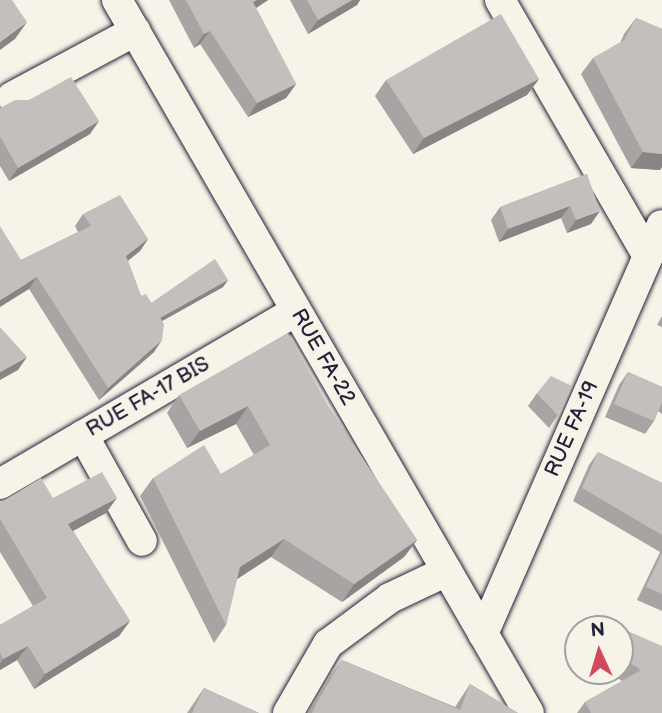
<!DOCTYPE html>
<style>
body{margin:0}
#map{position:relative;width:662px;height:713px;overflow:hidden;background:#f7f3e8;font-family:"Balsamiq Sans",sans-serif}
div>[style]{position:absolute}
.roads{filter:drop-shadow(0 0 2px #22223b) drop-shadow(0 0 2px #22223b)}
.minor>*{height:30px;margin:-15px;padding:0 15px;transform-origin:15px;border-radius:15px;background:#f7f3e8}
.wall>*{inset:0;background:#a7a4a3}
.shaded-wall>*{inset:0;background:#888684}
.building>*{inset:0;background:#c2bfbd}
span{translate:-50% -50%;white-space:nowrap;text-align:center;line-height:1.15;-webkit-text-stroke:7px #f7f3e8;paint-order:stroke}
.street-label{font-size:21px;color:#22223b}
.north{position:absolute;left:564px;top:615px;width:70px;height:70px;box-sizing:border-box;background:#f7f3e8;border:2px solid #a29fa3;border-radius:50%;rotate:356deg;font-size:19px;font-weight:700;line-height:28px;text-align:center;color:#22223b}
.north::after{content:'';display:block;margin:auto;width:24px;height:32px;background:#d1495b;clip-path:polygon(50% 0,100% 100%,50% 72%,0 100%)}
</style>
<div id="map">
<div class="roads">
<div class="minor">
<div style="left:117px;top:0;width:823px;rotate:59.98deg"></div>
<div style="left:500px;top:0;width:296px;rotate:60deg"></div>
<div style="left:12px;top:97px;width:140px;rotate:-28.2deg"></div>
<div style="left:83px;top:435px;width:121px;rotate:60.9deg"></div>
<div style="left:0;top:484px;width:343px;rotate:-30.3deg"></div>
<div style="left:483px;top:634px;width:446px;rotate:-66.4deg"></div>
<div style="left:288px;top:713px;width:80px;rotate:-59.9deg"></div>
<div style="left:328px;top:644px;width:77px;rotate:-36.6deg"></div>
<div style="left:390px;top:598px;width:63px;rotate:-25.3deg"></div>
</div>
</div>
<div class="wall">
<div style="clip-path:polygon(169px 0,268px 0,256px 8px,296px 84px,286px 98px,248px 117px,200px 44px,194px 48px)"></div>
<div style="clip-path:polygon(290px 0,360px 0,357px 5px,308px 34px)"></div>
<div style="clip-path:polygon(636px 18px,662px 29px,662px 167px,660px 170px,631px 168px,581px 74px,593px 58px,620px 43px,624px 34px)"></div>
<div style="clip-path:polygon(539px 79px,527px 95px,413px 154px,375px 96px,386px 80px)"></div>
<div style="clip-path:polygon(0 108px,90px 134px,9px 181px,0 166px)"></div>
<div style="clip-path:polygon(587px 174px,591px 224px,567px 233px,561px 218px,499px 242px,491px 220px,500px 207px)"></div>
<div style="clip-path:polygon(83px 214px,148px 239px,140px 251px,128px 261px,141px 296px,151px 303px,228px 280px,223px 287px,162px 321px,154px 352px,99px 400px,29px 289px,21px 260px,78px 232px,75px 226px)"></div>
<div style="clip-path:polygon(662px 316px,662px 327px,657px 325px)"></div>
<div style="clip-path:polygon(628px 372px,662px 387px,662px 414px,658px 411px,654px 421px,645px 434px,605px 417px,619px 385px)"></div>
<div style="clip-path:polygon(537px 393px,558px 415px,549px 428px,528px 406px)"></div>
<div style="clip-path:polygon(179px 395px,330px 409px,417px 540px,404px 557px,342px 602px,271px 557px,237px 579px,226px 625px,214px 643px,140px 496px,153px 478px,221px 474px,254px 455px,236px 424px,187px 448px,167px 413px)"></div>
<div style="clip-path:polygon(598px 452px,662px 483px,662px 611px,637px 600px,660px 552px,573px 501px,589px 465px)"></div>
<div style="clip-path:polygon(53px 498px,106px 513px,73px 531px,130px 621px,119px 636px,34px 689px,17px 660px,0 670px,0 625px,33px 606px,0 552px,0 503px)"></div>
<div style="clip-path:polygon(623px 629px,662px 713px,577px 713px,585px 702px,622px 681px,607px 671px,620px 671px,620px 634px)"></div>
<div style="clip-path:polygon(342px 660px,455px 707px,470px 684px,518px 713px,308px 713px,328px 679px)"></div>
<div style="clip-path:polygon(204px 688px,259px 713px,187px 713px)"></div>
</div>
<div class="shaded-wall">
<div style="clip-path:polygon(257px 0,268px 0,244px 16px,253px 2px)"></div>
<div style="clip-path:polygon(352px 0,360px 0,357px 5px,308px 34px,318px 20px)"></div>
<div style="clip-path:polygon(27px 22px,15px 39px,0 50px,0 42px)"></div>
<div style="clip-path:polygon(210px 31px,200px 44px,194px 48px,204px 34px)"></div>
<div style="clip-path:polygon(539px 79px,527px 95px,413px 154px,424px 138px)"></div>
<div style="clip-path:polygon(296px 84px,286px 98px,248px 117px,257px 103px)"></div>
<div style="clip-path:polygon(99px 121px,90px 134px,9px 181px,18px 168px)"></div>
<div style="clip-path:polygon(643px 152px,662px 154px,662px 167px,660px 170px,631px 168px)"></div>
<div style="clip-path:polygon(570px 206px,561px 218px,499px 242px,508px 229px)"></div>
<div style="clip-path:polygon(600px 211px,591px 224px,567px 233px,576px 220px)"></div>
<div style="clip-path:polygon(148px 239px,140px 251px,118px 268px,126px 256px)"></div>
<div style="clip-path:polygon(37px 277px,29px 289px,0 307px,0 300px)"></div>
<div style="clip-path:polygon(228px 280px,223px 287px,155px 325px,160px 318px)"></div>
<div style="clip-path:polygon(162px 340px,154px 352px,99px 400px,108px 388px)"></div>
<div style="clip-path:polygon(27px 357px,18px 370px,0 380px,0 372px)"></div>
<div style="clip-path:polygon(248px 406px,236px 424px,187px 448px,200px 431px)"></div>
<div style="clip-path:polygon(117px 498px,106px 513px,58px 539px,68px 524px)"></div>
<div style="clip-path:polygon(284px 539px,271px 557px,228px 585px,240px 567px)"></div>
<div style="clip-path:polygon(417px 540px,404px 557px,342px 602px,354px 584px)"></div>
<div style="clip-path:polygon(130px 621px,119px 636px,34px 689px,45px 674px)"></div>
<div style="clip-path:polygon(28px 646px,17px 660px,0 670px,0 664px,3px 659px)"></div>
</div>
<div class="building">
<div style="clip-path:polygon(0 0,12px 0,27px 22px,0 42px)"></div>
<div style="clip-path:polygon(186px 0,257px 0,253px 2px,296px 84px,257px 103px,210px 31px,204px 34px)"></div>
<div style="clip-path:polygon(307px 0,352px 0,318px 20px)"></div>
<div style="clip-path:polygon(501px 14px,539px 79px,424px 138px,386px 80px)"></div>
<div style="clip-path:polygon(636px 18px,662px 29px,662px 154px,643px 152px,593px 58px,624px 40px)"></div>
<div style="clip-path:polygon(71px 77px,99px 121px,18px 168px,0 136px,0 108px,15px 100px,29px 100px)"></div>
<div style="clip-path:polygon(587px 174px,600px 211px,576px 220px,570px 206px,508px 229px,500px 207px)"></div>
<div style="clip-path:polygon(120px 195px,148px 239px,126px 256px,141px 296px,146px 294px,164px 324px,162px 340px,108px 388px,37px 277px,0 300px,0 226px,21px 260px,91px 226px,83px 214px)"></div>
<div style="clip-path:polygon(215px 259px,228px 280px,160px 318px,151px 303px)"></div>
<div style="clip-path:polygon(0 327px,27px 357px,0 372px)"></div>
<div style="clip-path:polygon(288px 333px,330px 409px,417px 540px,354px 584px,284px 539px,240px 567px,226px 625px,153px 478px,204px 445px,221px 474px,270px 445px,248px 406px,200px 431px,179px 395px)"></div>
<div style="clip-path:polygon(628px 372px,662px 387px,662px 402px,654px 421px,614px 404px)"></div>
<div style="clip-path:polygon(551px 376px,572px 386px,558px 415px,537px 393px)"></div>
<div style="clip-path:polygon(598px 452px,662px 483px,662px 535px,582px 488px)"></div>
<div style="clip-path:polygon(102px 472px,117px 498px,68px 524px,130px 621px,45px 674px,28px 646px,3px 659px,0 652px,0 625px,47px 598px,0 519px,0 503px,41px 478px,53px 498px)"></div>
<div style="clip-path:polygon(662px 553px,662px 594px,646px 587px)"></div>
<div style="clip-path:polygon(623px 629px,662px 646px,662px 713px,591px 713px,585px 702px,641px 670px,620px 656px,620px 634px)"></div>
<div style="clip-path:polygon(342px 660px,460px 710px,470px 684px,518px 713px,312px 713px,316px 704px)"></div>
<div style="clip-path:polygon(204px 688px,259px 713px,192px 713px)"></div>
</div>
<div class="street-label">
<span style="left:323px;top:357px;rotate:60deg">RUE FA-22</span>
<span style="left:148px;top:397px;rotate:-30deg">RUE FA-17 BIS</span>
<span style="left:572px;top:429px;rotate:-66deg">RUE FA-19</span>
</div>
<div class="north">N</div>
</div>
